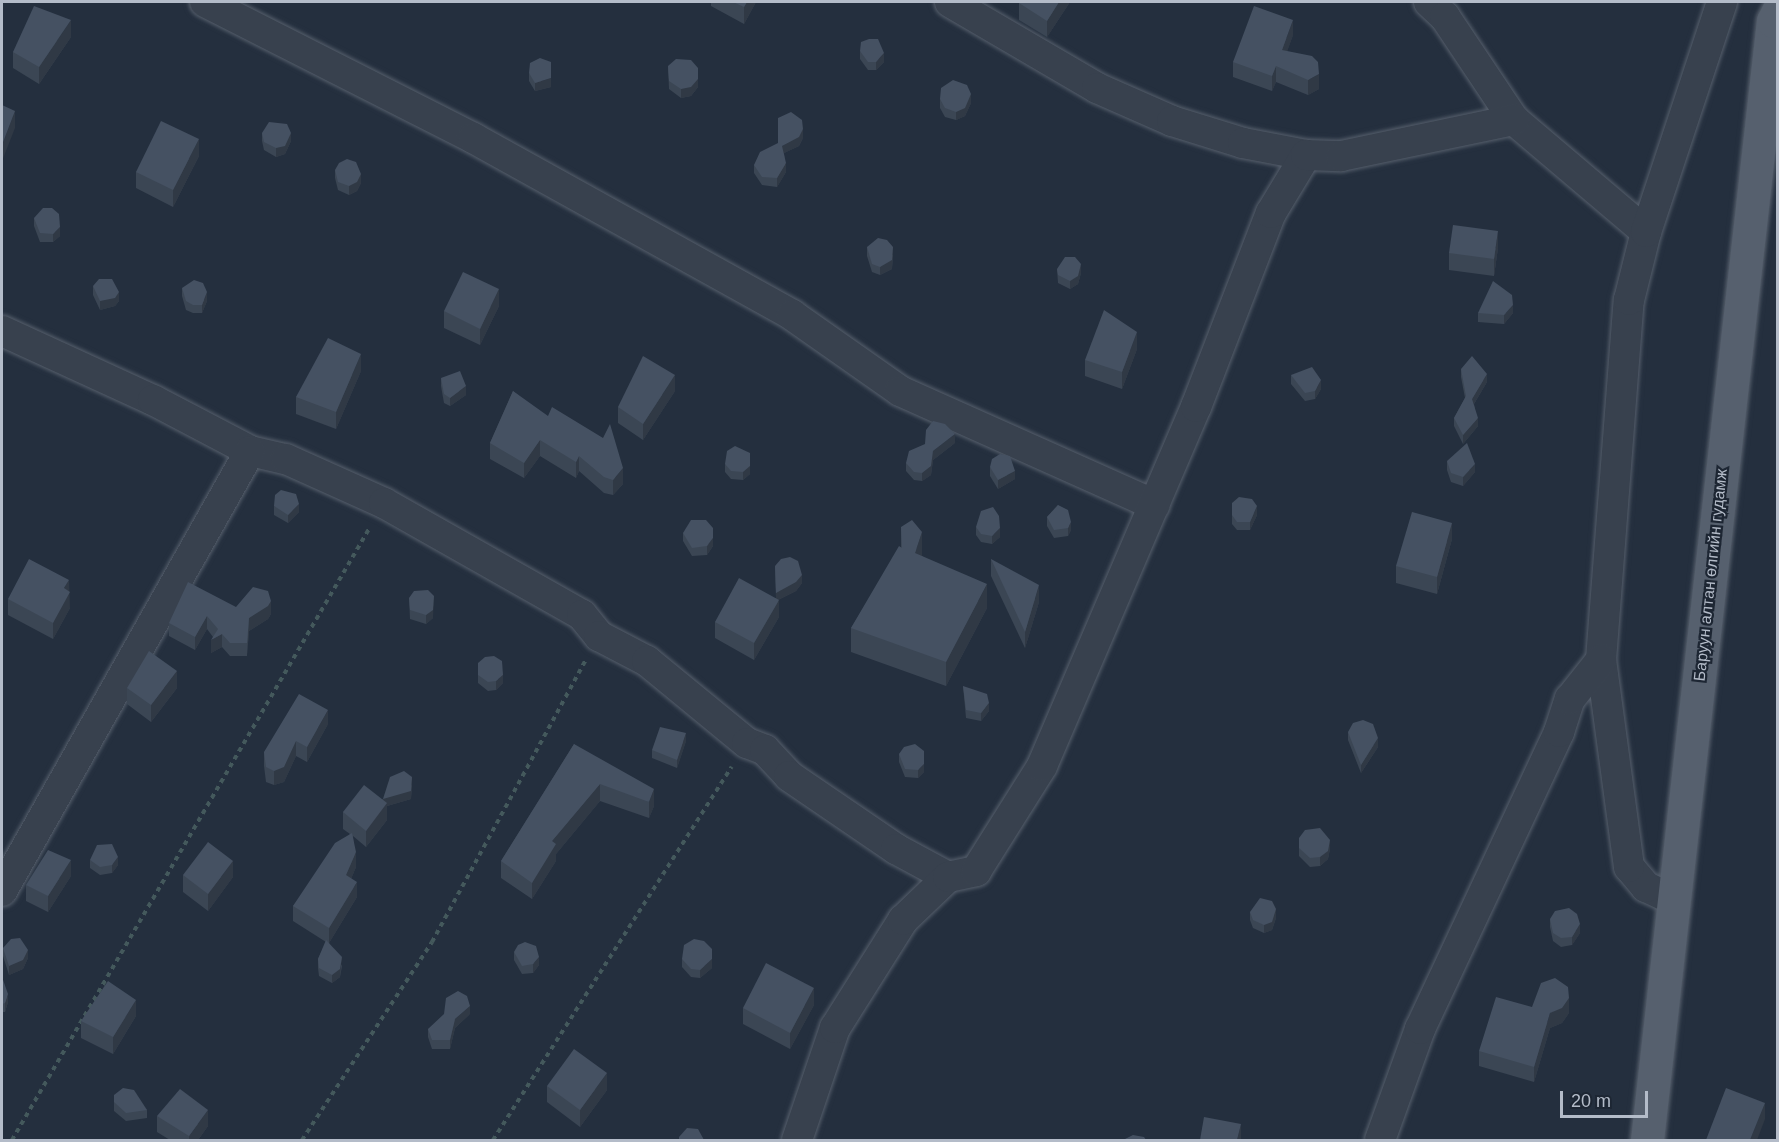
<!DOCTYPE html>
<meta charset="utf-8">
<style>
body{margin:0}
#map{position:relative;width:1779px;height:1142px;overflow:hidden;background:#242f3e;font-family:Arial,sans-serif}
div>[style]{position:absolute}
.path>*{height:4px;margin-top:-2px;transform-origin:0;background:repeating-linear-gradient(90deg,#44595c 0 4.5px,transparent 0 9px)}
.roads{filter:drop-shadow(0 0 2px #565f6c) drop-shadow(0 0 2px #565f6c)}
.minor>*{height:30px;margin:-15px;padding:0 15px;transform-origin:15px;border-radius:15px;background:#38414e}
.major>*{height:33px;margin:-16.5px;padding:0 16.5px;transform-origin:16.5px;border-radius:16.5px;background:#56606e}
.wall>*{inset:0;background:#3b4654}
.shaded-wall>*{inset:0;background:#303945}
.building>*{inset:0;background:#455162}
span{translate:-50% -50%;white-space:nowrap;text-align:center;line-height:1.15;-webkit-text-stroke:4.5px #1d2633;paint-order:stroke}
.street-label{font-size:16px;color:#b4bcc9}
.frame{position:absolute;inset:0;border:3px solid #b4bcc9;pointer-events:none}
.scale{position:absolute;left:1560px;top:1091px;width:88px;height:27px;box-sizing:border-box;border:3px solid #b4bcc9;border-top:0;padding-left:8px;font-size:18px;line-height:21px;white-space:nowrap;color:#b4bcc9;-webkit-text-stroke:4px #1d2633;paint-order:stroke}
</style>
<div id="map">
<div class="path">
<div style="left:12px;top:1140px;width:710px;rotate:-59.71deg"></div>
<div style="left:302px;top:1140px;width:237px;rotate:-56.7deg"></div>
<div style="left:432px;top:942px;width:320px;rotate:-61.4deg"></div>
<div style="left:493px;top:1140px;width:443px;rotate:-57.4deg"></div>
</div>
<div class="roads">
<div class="minor">
<div style="left:205px;top:2px;width:301px;rotate:26.9deg"></div>
<div style="left:473px;top:138px;width:365px;rotate:29deg"></div>
<div style="left:792px;top:315px;width:132px;rotate:35.1deg"></div>
<div style="left:900px;top:391px;width:279px;rotate:24.1deg"></div>
<div style="left:950px;top:2px;width:170px;rotate:30.3deg"></div>
<div style="left:1097px;top:88px;width:82px;rotate:23.7deg"></div>
<div style="left:1172px;top:121px;width:74px;rotate:17.2deg"></div>
<div style="left:1243px;top:143px;width:64px;rotate:10.8deg"></div>
<div style="left:1429px;top:2px;width:22px;rotate:43deg"></div>
<div style="left:1445px;top:17px;width:124px;rotate:56.2deg"></div>
<div style="left:1514px;top:120px;width:173px;rotate:40.3deg"></div>
<div style="left:2px;top:331px;width:166px;rotate:24.6deg"></div>
<div style="left:153px;top:400px;width:110px;rotate:27.7deg"></div>
<div style="left:250px;top:451px;width:37px;rotate:13deg"></div>
<div style="left:286px;top:459px;width:107px;rotate:24.2deg"></div>
<div style="left:384px;top:503px;width:227px;rotate:29.5deg"></div>
<div style="left:582px;top:615px;width:27px;rotate:51deg"></div>
<div style="left:599px;top:636px;width:54px;rotate:27.5deg"></div>
<div style="left:647px;top:661px;width:129px;rotate:39.4deg"></div>
<div style="left:747px;top:743px;width:19px;rotate:21deg"></div>
<div style="left:765px;top:750px;width:35px;rotate:47deg"></div>
<div style="left:789px;top:776px;width:130px;rotate:34.3deg"></div>
<div style="left:896px;top:849px;width:59px;rotate:28.3deg"></div>
<div style="left:2px;top:891px;width:505px;rotate:-60.59deg"></div>
<div style="left:1674px;top:900px;width:31px;rotate:-155deg"></div>
<div style="left:1646px;top:887px;width:26px;rotate:-130deg"></div>
<div style="left:1629px;top:867px;width:209px;rotate:-97.7deg"></div>
<div style="left:1601px;top:660px;width:361px;rotate:-85.6deg"></div>
<div style="left:1629px;top:300px;width:70px;rotate:-76deg"></div>
<div style="left:1646px;top:232px;width:242px;rotate:-71.7deg"></div>
<div style="left:797px;top:1140px;width:118px;rotate:-71.3deg"></div>
<div style="left:835px;top:1028px;width:128px;rotate:-57.8deg"></div>
<div style="left:903px;top:920px;width:62px;rotate:-43.7deg"></div>
<div style="left:948px;top:877px;width:29px;rotate:-12deg"></div>
<div style="left:976px;top:871px;width:124px;rotate:-57.8deg"></div>
<div style="left:1042px;top:766px;width:391px;rotate:-66.8deg"></div>
<div style="left:1196px;top:407px;width:208px;rotate:-68.9deg"></div>
<div style="left:1271px;top:213px;width:68px;rotate:-58.9deg"></div>
<div style="left:1306px;top:155px;width:35px;rotate:2deg"></div>
<div style="left:1341px;top:156px;width:177px;rotate:-11.8deg"></div>
<div style="left:1380px;top:1140px;width:118px;rotate:-70.2deg"></div>
<div style="left:1420px;top:1029px;width:328px;rotate:-64.9deg"></div>
<div style="left:1559px;top:732px;width:35px;rotate:-72deg"></div>
<div style="left:1570px;top:699px;width:50px;rotate:-51.5deg"></div>
</div>
<div class="major">
<div style="left:1647px;top:1140px;width:1126px;rotate:-83.58deg"></div>
<div style="left:1773px;top:21px;width:11px;rotate:-63deg"></div>
</div>
</div>
<div class="wall">
<div style="clip-path:polygon(711px 2px,756px 2px,744px 24px,711px 6px)"></div>
<div style="clip-path:polygon(1070px 2px,1047px 37px,1019px 20px,1019px 3px)"></div>
<div style="clip-path:polygon(1293px 35px,1287px 51px,1319px 89px,1308px 95px,1276px 82px,1272px 91px,1233px 77px,1233px 62px)"></div>
<div style="clip-path:polygon(71px 37px,39px 84px,13px 68px,13px 52px)"></div>
<div style="clip-path:polygon(860px 51px,884px 62px,876px 70px,868px 70px,860px 59px)"></div>
<div style="clip-path:polygon(668px 66px,698px 87px,691px 96px,681px 98px,669px 89px)"></div>
<div style="clip-path:polygon(529px 73px,551px 87px,535px 91px,529px 81px)"></div>
<div style="clip-path:polygon(940px 99px,971px 103px,965px 116px,956px 120px,945px 117px,940px 108px)"></div>
<div style="clip-path:polygon(262px 133px,291px 141px,285px 154px,276px 157px,264px 150px,262px 141px)"></div>
<div style="clip-path:polygon(803px 138px,799px 146px,784px 153px,786px 172px,777px 187px,762px 185px,754px 173px,754px 165px)"></div>
<div style="clip-path:polygon(199px 156px,173px 207px,136px 188px,136px 172px)"></div>
<div style="clip-path:polygon(335px 170px,361px 183px,357px 191px,349px 195px,338px 190px,335px 178px)"></div>
<div style="clip-path:polygon(34px 218px,60px 236px,53px 242px,40px 242px,34px 226px)"></div>
<div style="clip-path:polygon(867px 247px,893px 255px,892px 269px,880px 275px,872px 272px,867px 256px)"></div>
<div style="clip-path:polygon(1498px 248px,1494px 276px,1449px 270px,1449px 253px)"></div>
<div style="clip-path:polygon(1057px 269px,1081px 273px,1078px 284px,1070px 289px,1058px 283px)"></div>
<div style="clip-path:polygon(93px 286px,119px 301px,115px 306px,100px 310px,93px 295px)"></div>
<div style="clip-path:polygon(182px 288px,207px 301px,202px 313px,193px 313px,186px 310px,182px 296px)"></div>
<div style="clip-path:polygon(499px 306px,480px 345px,444px 328px,444px 311px)"></div>
<div style="clip-path:polygon(1478px 313px,1513px 313px,1504px 324px,1478px 322px)"></div>
<div style="clip-path:polygon(1137px 349px,1122px 389px,1085px 376px,1085px 360px)"></div>
<div style="clip-path:polygon(1461px 369px,1487px 382px,1474px 404px,1478px 426px,1463px 444px,1454px 426px,1454px 418px,1465px 398px,1461px 377px)"></div>
<div style="clip-path:polygon(361px 371px,336px 429px,296px 414px,296px 397px)"></div>
<div style="clip-path:polygon(1291px 375px,1321px 389px,1315px 399px,1305px 401px,1291px 384px)"></div>
<div style="clip-path:polygon(441px 378px,466px 395px,450px 406px,444px 403px,441px 386px)"></div>
<div style="clip-path:polygon(513px 391px,623px 484px,613px 495px,604px 493px,579px 471px,576px 478px,540px 456px,524px 478px,490px 459px,490px 443px)"></div>
<div style="clip-path:polygon(675px 391px,643px 440px,618px 423px,618px 407px)"></div>
<div style="clip-path:polygon(955px 443px,933px 460px,931px 475px,922px 481px,914px 480px,906px 471px,906px 463px)"></div>
<div style="clip-path:polygon(1447px 461px,1475px 472px,1463px 486px,1451px 482px,1447px 470px)"></div>
<div style="clip-path:polygon(725px 464px,750px 474px,743px 480px,731px 479px,725px 472px)"></div>
<div style="clip-path:polygon(990px 467px,1015px 479px,998px 489px,990px 476px)"></div>
<div style="clip-path:polygon(1232px 503px,1257px 515px,1250px 530px,1237px 530px,1232px 524px)"></div>
<div style="clip-path:polygon(1058px 505px,1071px 530px,1068px 536px,1054px 538px,1047px 526px,1047px 517px)"></div>
<div style="clip-path:polygon(274px 506px,299px 512px,288px 523px,274px 515px)"></div>
<div style="clip-path:polygon(901px 527px,922px 556px,987px 608px,946px 686px,851px 652px,851px 628px,901px 547px)"></div>
<div style="clip-path:polygon(976px 527px,1000px 537px,992px 544px,981px 542px,976px 535px)"></div>
<div style="clip-path:polygon(683px 533px,713px 546px,707px 555px,692px 556px,683px 541px)"></div>
<div style="clip-path:polygon(1452px 539px,1437px 594px,1396px 583px,1396px 566px)"></div>
<div style="clip-path:polygon(991px 559px,1039px 602px,1025px 648px,991px 576px)"></div>
<div style="clip-path:polygon(775px 566px,802px 583px,796px 591px,778px 600px,779px 617px,754px 660px,715px 638px,715px 622px,776px 598px)"></div>
<div style="clip-path:polygon(409px 598px,433px 618px,426px 624px,410px 619px)"></div>
<div style="clip-path:polygon(8px 599px,70px 608px,53px 639px,8px 615px)"></div>
<div style="clip-path:polygon(236px 607px,271px 614px,268px 619px,249px 631px,247px 656px,230px 656px,222px 647px,211px 653px,213px 637px,207px 629px,195px 650px,169px 636px,169px 623px)"></div>
<div style="clip-path:polygon(478px 663px,503px 683px,496px 690px,488px 691px,478px 683px)"></div>
<div style="clip-path:polygon(963px 686px,989px 711px,981px 721px,966px 718px)"></div>
<div style="clip-path:polygon(127px 688px,177px 688px,151px 722px,127px 704px)"></div>
<div style="clip-path:polygon(328px 724px,307px 762px,296px 756px,284px 782px,274px 785px,266px 782px,264px 766px,264px 752px)"></div>
<div style="clip-path:polygon(1348px 732px,1378px 747px,1361px 773px,1348px 740px)"></div>
<div style="clip-path:polygon(686px 741px,677px 768px,652px 758px,652px 750px)"></div>
<div style="clip-path:polygon(574px 744px,654px 806px,649px 818px,600px 801px,556px 854px,556px 861px,532px 899px,501px 878px,501px 861px)"></div>
<div style="clip-path:polygon(899px 754px,924px 772px,918px 778px,905px 777px,899px 762px)"></div>
<div style="clip-path:polygon(412px 785px,411px 799px,387px 806px,387px 820px,366px 847px,353px 836px,356px 867px,351px 879px,357px 897px,329px 943px,342px 966px,340px 977px,332px 983px,319px 976px,318px 968px,318px 959px,326px 942px,293px 921px,293px 906px,350px 834px,343px 829px,343px 812px,383px 799px)"></div>
<div style="clip-path:polygon(1299px 838px,1330px 849px,1328px 859px,1320px 866px,1310px 867px,1299px 856px)"></div>
<div style="clip-path:polygon(90px 860px,118px 865px,112px 873px,100px 875px,90px 868px)"></div>
<div style="clip-path:polygon(183px 875px,233px 877px,208px 911px,183px 892px)"></div>
<div style="clip-path:polygon(71px 876px,48px 912px,26px 901px,26px 885px)"></div>
<div style="clip-path:polygon(1250px 912px,1276px 918px,1272px 930px,1264px 933px,1253px 928px,1250px 920px)"></div>
<div style="clip-path:polygon(1550px 919px,1580px 933px,1572px 945px,1561px 947px,1553px 941px,1550px 927px)"></div>
<div style="clip-path:polygon(3px 948px,28px 958px,23px 969px,9px 975px,3px 956px)"></div>
<div style="clip-path:polygon(514px 952px,539px 965px,533px 973px,522px 974px,514px 960px)"></div>
<div style="clip-path:polygon(682px 959px,712px 968px,700px 978px,691px 977px,682px 967px)"></div>
<div style="clip-path:polygon(2px 977px,8px 1002px,5px 1012px,2px 1012px)"></div>
<div style="clip-path:polygon(814px 1005px,790px 1049px,743px 1024px,743px 1008px)"></div>
<div style="clip-path:polygon(1569px 1013px,1562px 1023px,1550px 1028px,1534px 1082px,1479px 1066px,1479px 1051px)"></div>
<div style="clip-path:polygon(470px 1014px,455px 1028px,450px 1049px,432px 1049px,428px 1037px,428px 1029px)"></div>
<div style="clip-path:polygon(136px 1016px,113px 1054px,81px 1038px,81px 1021px)"></div>
<div style="clip-path:polygon(547px 1086px,607px 1090px,580px 1127px,547px 1102px)"></div>
<div style="clip-path:polygon(114px 1095px,147px 1110px,147px 1118px,126px 1121px,114px 1111px)"></div>
<div style="clip-path:polygon(157px 1116px,208px 1126px,198px 1140px,170px 1140px,157px 1132px)"></div>
</div>
<div class="shaded-wall">
<div style="clip-path:polygon(747px 2px,756px 2px,744px 24px,744px 7px)"></div>
<div style="clip-path:polygon(1059px 2px,1070px 2px,1047px 37px,1047px 21px)"></div>
<div style="clip-path:polygon(71px 20px,71px 37px,39px 84px,39px 67px)"></div>
<div style="clip-path:polygon(1293px 20px,1293px 35px,1282px 66px,1282px 50px)"></div>
<div style="clip-path:polygon(884px 53px,884px 62px,876px 70px,876px 62px)"></div>
<div style="clip-path:polygon(1276px 66px,1276px 82px,1272px 91px,1272px 76px)"></div>
<div style="clip-path:polygon(1319px 74px,1319px 89px,1308px 95px,1308px 80px)"></div>
<div style="clip-path:polygon(551px 78px,551px 87px,535px 91px,535px 83px)"></div>
<div style="clip-path:polygon(698px 79px,698px 87px,691px 96px,681px 98px,681px 89px)"></div>
<div style="clip-path:polygon(971px 94px,971px 103px,965px 116px,956px 120px,956px 112px)"></div>
<div style="clip-path:polygon(15px 111px,15px 128px,2px 161px,2px 145px)"></div>
<div style="clip-path:polygon(803px 129px,803px 138px,799px 146px,782px 154px,782px 146px)"></div>
<div style="clip-path:polygon(291px 133px,291px 141px,285px 154px,276px 157px,276px 148px)"></div>
<div style="clip-path:polygon(199px 139px,199px 156px,173px 207px,173px 190px)"></div>
<div style="clip-path:polygon(786px 163px,786px 172px,777px 187px,777px 178px)"></div>
<div style="clip-path:polygon(361px 174px,361px 183px,357px 191px,349px 195px,349px 186px)"></div>
<div style="clip-path:polygon(60px 227px,60px 236px,53px 242px,53px 234px)"></div>
<div style="clip-path:polygon(1498px 231px,1498px 248px,1494px 276px,1494px 259px)"></div>
<div style="clip-path:polygon(893px 247px,892px 269px,880px 275px,880px 267px)"></div>
<div style="clip-path:polygon(1081px 264px,1081px 273px,1078px 284px,1070px 289px,1070px 281px)"></div>
<div style="clip-path:polygon(499px 289px,499px 306px,480px 345px,480px 329px)"></div>
<div style="clip-path:polygon(119px 292px,119px 301px,115px 306px,100px 310px,100px 301px)"></div>
<div style="clip-path:polygon(207px 292px,207px 301px,202px 313px,202px 305px)"></div>
<div style="clip-path:polygon(1513px 305px,1513px 313px,1504px 324px,1504px 315px)"></div>
<div style="clip-path:polygon(1137px 332px,1137px 349px,1122px 389px,1122px 372px)"></div>
<div style="clip-path:polygon(361px 354px,361px 371px,336px 429px,336px 412px)"></div>
<div style="clip-path:polygon(1487px 374px,1487px 382px,1472px 407px,1472px 399px)"></div>
<div style="clip-path:polygon(675px 375px,675px 391px,643px 440px,643px 424px)"></div>
<div style="clip-path:polygon(1321px 380px,1321px 389px,1315px 399px,1315px 391px)"></div>
<div style="clip-path:polygon(466px 386px,466px 395px,450px 406px,450px 398px)"></div>
<div style="clip-path:polygon(1478px 418px,1478px 426px,1463px 444px,1463px 435px)"></div>
<div style="clip-path:polygon(955px 434px,955px 443px,933px 460px,931px 475px,922px 481px,922px 473px,933px 451px)"></div>
<div style="clip-path:polygon(540px 440px,540px 456px,524px 478px,524px 463px)"></div>
<div style="clip-path:polygon(750px 453px,750px 474px,743px 480px,743px 472px)"></div>
<div style="clip-path:polygon(579px 456px,579px 471px,576px 478px,576px 462px)"></div>
<div style="clip-path:polygon(1475px 464px,1475px 472px,1463px 486px,1463px 477px)"></div>
<div style="clip-path:polygon(623px 468px,623px 484px,613px 495px,613px 480px)"></div>
<div style="clip-path:polygon(1015px 471px,1015px 479px,998px 489px,998px 480px)"></div>
<div style="clip-path:polygon(299px 504px,299px 512px,288px 523px,288px 515px)"></div>
<div style="clip-path:polygon(1257px 506px,1257px 515px,1250px 530px,1250px 522px)"></div>
<div style="clip-path:polygon(1071px 522px,1071px 530px,1068px 536px,1068px 528px)"></div>
<div style="clip-path:polygon(1452px 523px,1452px 539px,1437px 594px,1437px 577px)"></div>
<div style="clip-path:polygon(1000px 528px,1000px 537px,992px 544px,992px 536px)"></div>
<div style="clip-path:polygon(922px 532px,922px 556px,915px 577px,915px 553px)"></div>
<div style="clip-path:polygon(713px 538px,713px 546px,707px 555px,707px 546px)"></div>
<div style="clip-path:polygon(802px 575px,802px 583px,796px 591px,776px 601px,776px 593px)"></div>
<div style="clip-path:polygon(69px 580px,70px 608px,53px 639px,53px 623px,64px 588px)"></div>
<div style="clip-path:polygon(987px 584px,987px 608px,946px 686px,946px 662px)"></div>
<div style="clip-path:polygon(1039px 585px,1039px 602px,1025px 648px,1025px 632px)"></div>
<div style="clip-path:polygon(434px 596px,433px 618px,426px 624px,426px 615px)"></div>
<div style="clip-path:polygon(779px 600px,779px 617px,754px 660px,754px 643px)"></div>
<div style="clip-path:polygon(271px 601px,271px 614px,268px 619px,249px 631px,247px 656px,249px 618px)"></div>
<div style="clip-path:polygon(207px 616px,207px 629px,195px 650px,195px 637px)"></div>
<div style="clip-path:polygon(222px 634px,222px 647px,211px 653px,211px 640px)"></div>
<div style="clip-path:polygon(177px 671px,177px 688px,151px 722px,151px 705px)"></div>
<div style="clip-path:polygon(503px 675px,503px 683px,496px 690px,496px 681px)"></div>
<div style="clip-path:polygon(989px 703px,989px 711px,981px 721px,981px 713px)"></div>
<div style="clip-path:polygon(328px 710px,328px 724px,307px 762px,307px 747px)"></div>
<div style="clip-path:polygon(686px 733px,686px 741px,677px 768px,677px 760px)"></div>
<div style="clip-path:polygon(1378px 738px,1378px 747px,1361px 773px,1361px 765px)"></div>
<div style="clip-path:polygon(296px 741px,296px 756px,284px 782px,274px 785px,274px 771px)"></div>
<div style="clip-path:polygon(924px 764px,924px 772px,918px 778px,918px 770px)"></div>
<div style="clip-path:polygon(412px 777px,411px 799px,387px 806px,387px 820px,366px 847px,366px 831px,383px 799px)"></div>
<div style="clip-path:polygon(600px 784px,600px 801px,556px 854px,556px 861px,532px 899px,532px 883px,552px 841px)"></div>
<div style="clip-path:polygon(654px 789px,654px 806px,649px 818px,649px 802px)"></div>
<div style="clip-path:polygon(1330px 840px,1330px 849px,1328px 859px,1320px 866px,1320px 857px)"></div>
<div style="clip-path:polygon(356px 852px,356px 867px,346px 891px,346px 875px)"></div>
<div style="clip-path:polygon(118px 857px,118px 865px,112px 873px,112px 865px)"></div>
<div style="clip-path:polygon(71px 860px,71px 876px,48px 912px,48px 896px)"></div>
<div style="clip-path:polygon(233px 861px,233px 877px,208px 911px,208px 894px)"></div>
<div style="clip-path:polygon(357px 882px,357px 897px,329px 943px,329px 928px)"></div>
<div style="clip-path:polygon(1276px 909px,1276px 918px,1272px 930px,1264px 933px,1264px 925px)"></div>
<div style="clip-path:polygon(1580px 924px,1580px 933px,1572px 945px,1572px 937px)"></div>
<div style="clip-path:polygon(28px 950px,28px 958px,23px 969px,9px 975px,9px 966px)"></div>
<div style="clip-path:polygon(342px 957px,340px 977px,332px 983px,332px 975px)"></div>
<div style="clip-path:polygon(539px 957px,539px 965px,533px 973px,533px 964px)"></div>
<div style="clip-path:polygon(712px 959px,712px 968px,700px 978px,700px 970px)"></div>
<div style="clip-path:polygon(814px 988px,814px 1005px,790px 1049px,790px 1033px)"></div>
<div style="clip-path:polygon(8px 994px,8px 1002px,5px 1012px,5px 1003px)"></div>
<div style="clip-path:polygon(1569px 998px,1569px 1013px,1562px 1023px,1550px 1028px,1534px 1082px,1534px 1067px,1550px 1013px)"></div>
<div style="clip-path:polygon(136px 1000px,136px 1016px,113px 1054px,113px 1037px)"></div>
<div style="clip-path:polygon(470px 1006px,470px 1014px,455px 1028px,450px 1049px,450px 1040px,455px 1019px)"></div>
<div style="clip-path:polygon(607px 1073px,607px 1090px,580px 1127px,580px 1110px)"></div>
<div style="clip-path:polygon(1765px 1103px,1765px 1119px,1757px 1140px,1750px 1140px)"></div>
<div style="clip-path:polygon(208px 1110px,208px 1126px,198px 1140px,189px 1140px,189px 1136px)"></div>
<div style="clip-path:polygon(1241px 1124px,1241px 1140px,1237px 1140px)"></div>
</div>
<div class="building">
<div style="clip-path:polygon(733px 2px,747px 2px,744px 7px)"></div>
<div style="clip-path:polygon(1020px 2px,1059px 2px,1047px 21px,1019px 3px)"></div>
<div style="clip-path:polygon(34px 6px,71px 20px,39px 67px,13px 52px)"></div>
<div style="clip-path:polygon(1254px 6px,1293px 20px,1282px 50px,1312px 56px,1318px 62px,1319px 74px,1308px 80px,1276px 66px,1272px 76px,1233px 62px)"></div>
<div style="clip-path:polygon(869px 39px,878px 39px,884px 53px,876px 62px,868px 62px,860px 51px,861px 42px)"></div>
<div style="clip-path:polygon(540px 58px,551px 62px,551px 78px,535px 83px,529px 73px,530px 63px)"></div>
<div style="clip-path:polygon(676px 59px,691px 60px,698px 68px,698px 79px,691px 87px,681px 89px,669px 81px,668px 66px)"></div>
<div style="clip-path:polygon(953px 80px,967px 85px,971px 94px,965px 108px,956px 112px,945px 108px,940px 99px,941px 88px)"></div>
<div style="clip-path:polygon(2px 105px,15px 111px,2px 145px)"></div>
<div style="clip-path:polygon(791px 112px,802px 120px,803px 129px,799px 137px,782px 146px,786px 163px,777px 178px,762px 177px,754px 165px,760px 152px,778px 143px,778px 118px)"></div>
<div style="clip-path:polygon(161px 121px,199px 139px,173px 190px,136px 172px)"></div>
<div style="clip-path:polygon(269px 122px,287px 124px,291px 133px,285px 146px,276px 148px,264px 142px,262px 133px)"></div>
<div style="clip-path:polygon(347px 159px,356px 162px,361px 174px,357px 182px,349px 186px,338px 182px,335px 170px,339px 163px)"></div>
<div style="clip-path:polygon(43px 208px,52px 208px,59px 214px,60px 227px,53px 234px,40px 233px,34px 218px)"></div>
<div style="clip-path:polygon(1453px 225px,1498px 231px,1494px 259px,1449px 253px)"></div>
<div style="clip-path:polygon(878px 238px,887px 240px,893px 247px,892px 260px,880px 267px,872px 264px,867px 247px)"></div>
<div style="clip-path:polygon(1065px 257px,1075px 257px,1081px 264px,1078px 276px,1070px 281px,1058px 275px,1057px 269px)"></div>
<div style="clip-path:polygon(463px 272px,499px 289px,480px 329px,444px 311px)"></div>
<div style="clip-path:polygon(99px 279px,112px 279px,119px 292px,115px 298px,100px 301px,93px 286px)"></div>
<div style="clip-path:polygon(194px 280px,203px 283px,207px 292px,202px 305px,193px 305px,186px 301px,182px 288px)"></div>
<div style="clip-path:polygon(1493px 281px,1512px 295px,1513px 305px,1504px 315px,1478px 313px)"></div>
<div style="clip-path:polygon(1104px 310px,1137px 332px,1122px 372px,1085px 360px)"></div>
<div style="clip-path:polygon(328px 338px,361px 354px,336px 412px,296px 397px)"></div>
<div style="clip-path:polygon(643px 356px,675px 375px,643px 424px,618px 407px)"></div>
<div style="clip-path:polygon(1472px 356px,1487px 374px,1472px 399px,1478px 418px,1463px 435px,1454px 418px,1466px 396px,1461px 369px)"></div>
<div style="clip-path:polygon(1312px 367px,1321px 380px,1315px 391px,1305px 393px,1291px 375px)"></div>
<div style="clip-path:polygon(460px 371px,466px 386px,450px 398px,444px 394px,441px 378px)"></div>
<div style="clip-path:polygon(513px 391px,548px 416px,552px 407px,603px 438px,610px 424px,623px 468px,613px 480px,604px 477px,579px 456px,576px 462px,540px 440px,524px 463px,490px 443px)"></div>
<div style="clip-path:polygon(933px 421px,945px 424px,955px 434px,933px 451px,931px 466px,922px 473px,914px 472px,906px 463px,909px 451px,925px 444px,926px 430px)"></div>
<div style="clip-path:polygon(1467px 443px,1475px 464px,1463px 477px,1451px 473px,1447px 461px)"></div>
<div style="clip-path:polygon(735px 446px,750px 453px,750px 466px,743px 472px,731px 471px,725px 464px,727px 451px)"></div>
<div style="clip-path:polygon(1000px 454px,1010px 456px,1015px 471px,998px 480px,990px 467px,992px 459px)"></div>
<div style="clip-path:polygon(281px 490px,296px 494px,299px 504px,288px 515px,274px 506px,275px 495px)"></div>
<div style="clip-path:polygon(1239px 497px,1252px 499px,1257px 506px,1250px 522px,1237px 522px,1232px 515px,1232px 503px)"></div>
<div style="clip-path:polygon(1058px 505px,1068px 510px,1071px 522px,1068px 528px,1054px 530px,1047px 517px)"></div>
<div style="clip-path:polygon(993px 507px,999px 516px,1000px 528px,992px 536px,981px 534px,976px 527px,981px 511px)"></div>
<div style="clip-path:polygon(1412px 512px,1452px 523px,1437px 577px,1396px 566px)"></div>
<div style="clip-path:polygon(691px 520px,706px 520px,713px 528px,713px 538px,707px 546px,692px 548px,683px 533px)"></div>
<div style="clip-path:polygon(912px 520px,922px 532px,915px 553px,987px 584px,946px 662px,851px 628px,899px 546px,902px 548px,901px 527px)"></div>
<div style="clip-path:polygon(790px 557px,798px 561px,802px 575px,796px 582px,776px 593px,775px 566px,781px 559px)"></div>
<div style="clip-path:polygon(29px 559px,69px 580px,64px 588px,70px 592px,53px 623px,8px 599px)"></div>
<div style="clip-path:polygon(991px 559px,1039px 585px,1025px 632px)"></div>
<div style="clip-path:polygon(739px 578px,779px 600px,754px 643px,715px 622px)"></div>
<div style="clip-path:polygon(188px 582px,236px 607px,253px 587px,268px 591px,271px 601px,268px 606px,249px 618px,247px 643px,230px 643px,222px 634px,211px 640px,218px 629px,207px 616px,195px 637px,169px 623px)"></div>
<div style="clip-path:polygon(428px 590px,434px 596px,433px 610px,426px 615px,410px 610px,409px 598px,414px 591px)"></div>
<div style="clip-path:polygon(149px 651px,177px 671px,151px 705px,127px 688px)"></div>
<div style="clip-path:polygon(494px 656px,502px 661px,503px 675px,496px 681px,488px 682px,478px 675px,478px 663px,485px 657px)"></div>
<div style="clip-path:polygon(963px 686px,987px 694px,989px 703px,981px 713px,966px 710px)"></div>
<div style="clip-path:polygon(299px 694px,328px 710px,307px 747px,296px 741px,284px 767px,274px 771px,266px 767px,264px 752px)"></div>
<div style="clip-path:polygon(1363px 720px,1373px 724px,1378px 738px,1361px 765px,1348px 732px,1353px 723px)"></div>
<div style="clip-path:polygon(660px 727px,686px 733px,677px 760px,652px 750px)"></div>
<div style="clip-path:polygon(574px 744px,654px 789px,649px 802px,600px 784px,552px 841px,556px 844px,532px 883px,501px 861px)"></div>
<div style="clip-path:polygon(915px 744px,924px 751px,924px 764px,918px 770px,905px 769px,899px 754px,904px 747px)"></div>
<div style="clip-path:polygon(404px 771px,412px 777px,411px 791px,383px 799px,390px 777px)"></div>
<div style="clip-path:polygon(364px 785px,387px 803px,366px 831px,343px 812px)"></div>
<div style="clip-path:polygon(1320px 828px,1330px 840px,1328px 851px,1320px 857px,1310px 858px,1299px 848px,1299px 838px,1305px 830px)"></div>
<div style="clip-path:polygon(352px 833px,356px 852px,346px 875px,357px 882px,329px 928px,293px 906px,335px 843px)"></div>
<div style="clip-path:polygon(208px 842px,233px 861px,208px 894px,183px 875px)"></div>
<div style="clip-path:polygon(112px 844px,118px 857px,112px 865px,100px 867px,90px 860px,97px 845px)"></div>
<div style="clip-path:polygon(48px 850px,71px 860px,48px 896px,26px 885px)"></div>
<div style="clip-path:polygon(1260px 898px,1272px 901px,1276px 909px,1272px 922px,1264px 925px,1253px 920px,1250px 912px)"></div>
<div style="clip-path:polygon(1569px 908px,1577px 914px,1580px 924px,1572px 937px,1561px 938px,1553px 933px,1550px 919px,1555px 911px)"></div>
<div style="clip-path:polygon(20px 938px,28px 950px,23px 960px,9px 966px,3px 948px,11px 939px)"></div>
<div style="clip-path:polygon(694px 939px,704px 941px,712px 949px,712px 959px,700px 970px,691px 969px,682px 959px,684px 945px)"></div>
<div style="clip-path:polygon(326px 940px,342px 957px,340px 969px,332px 975px,319px 968px,318px 959px)"></div>
<div style="clip-path:polygon(525px 942px,536px 946px,539px 957px,533px 964px,522px 966px,514px 952px,518px 945px)"></div>
<div style="clip-path:polygon(766px 963px,814px 988px,790px 1033px,743px 1008px)"></div>
<div style="clip-path:polygon(2px 977px,8px 994px,5px 1003px,2px 1004px)"></div>
<div style="clip-path:polygon(1555px 978px,1568px 987px,1569px 998px,1562px 1008px,1550px 1013px,1534px 1067px,1479px 1051px,1496px 997px,1532px 1007px,1541px 983px)"></div>
<div style="clip-path:polygon(108px 981px,136px 1000px,113px 1037px,81px 1021px)"></div>
<div style="clip-path:polygon(458px 991px,467px 996px,470px 1006px,455px 1019px,450px 1040px,432px 1040px,428px 1029px,444px 1014px,446px 998px)"></div>
<div style="clip-path:polygon(574px 1049px,607px 1073px,580px 1110px,547px 1086px)"></div>
<div style="clip-path:polygon(123px 1088px,134px 1090px,147px 1110px,126px 1113px,114px 1102px,114px 1095px)"></div>
<div style="clip-path:polygon(1726px 1088px,1765px 1103px,1750px 1140px,1706px 1140px)"></div>
<div style="clip-path:polygon(180px 1089px,208px 1110px,189px 1136px,157px 1116px)"></div>
<div style="clip-path:polygon(1204px 1117px,1241px 1124px,1237px 1140px,1200px 1140px)"></div>
<div style="clip-path:polygon(687px 1128px,698px 1129px,704px 1140px,679px 1140px,679px 1137px)"></div>
<div style="clip-path:polygon(1133px 1135px,1144px 1137px,1146px 1140px,1123px 1140px)"></div>
</div>
<div class="street-label">
<span style="left:1711px;top:575px;rotate:-84deg">Баруун алтан өлгийн гудамж</span>
</div>
<div class="frame"></div>
<div class="scale">20 m</div>
</div>
